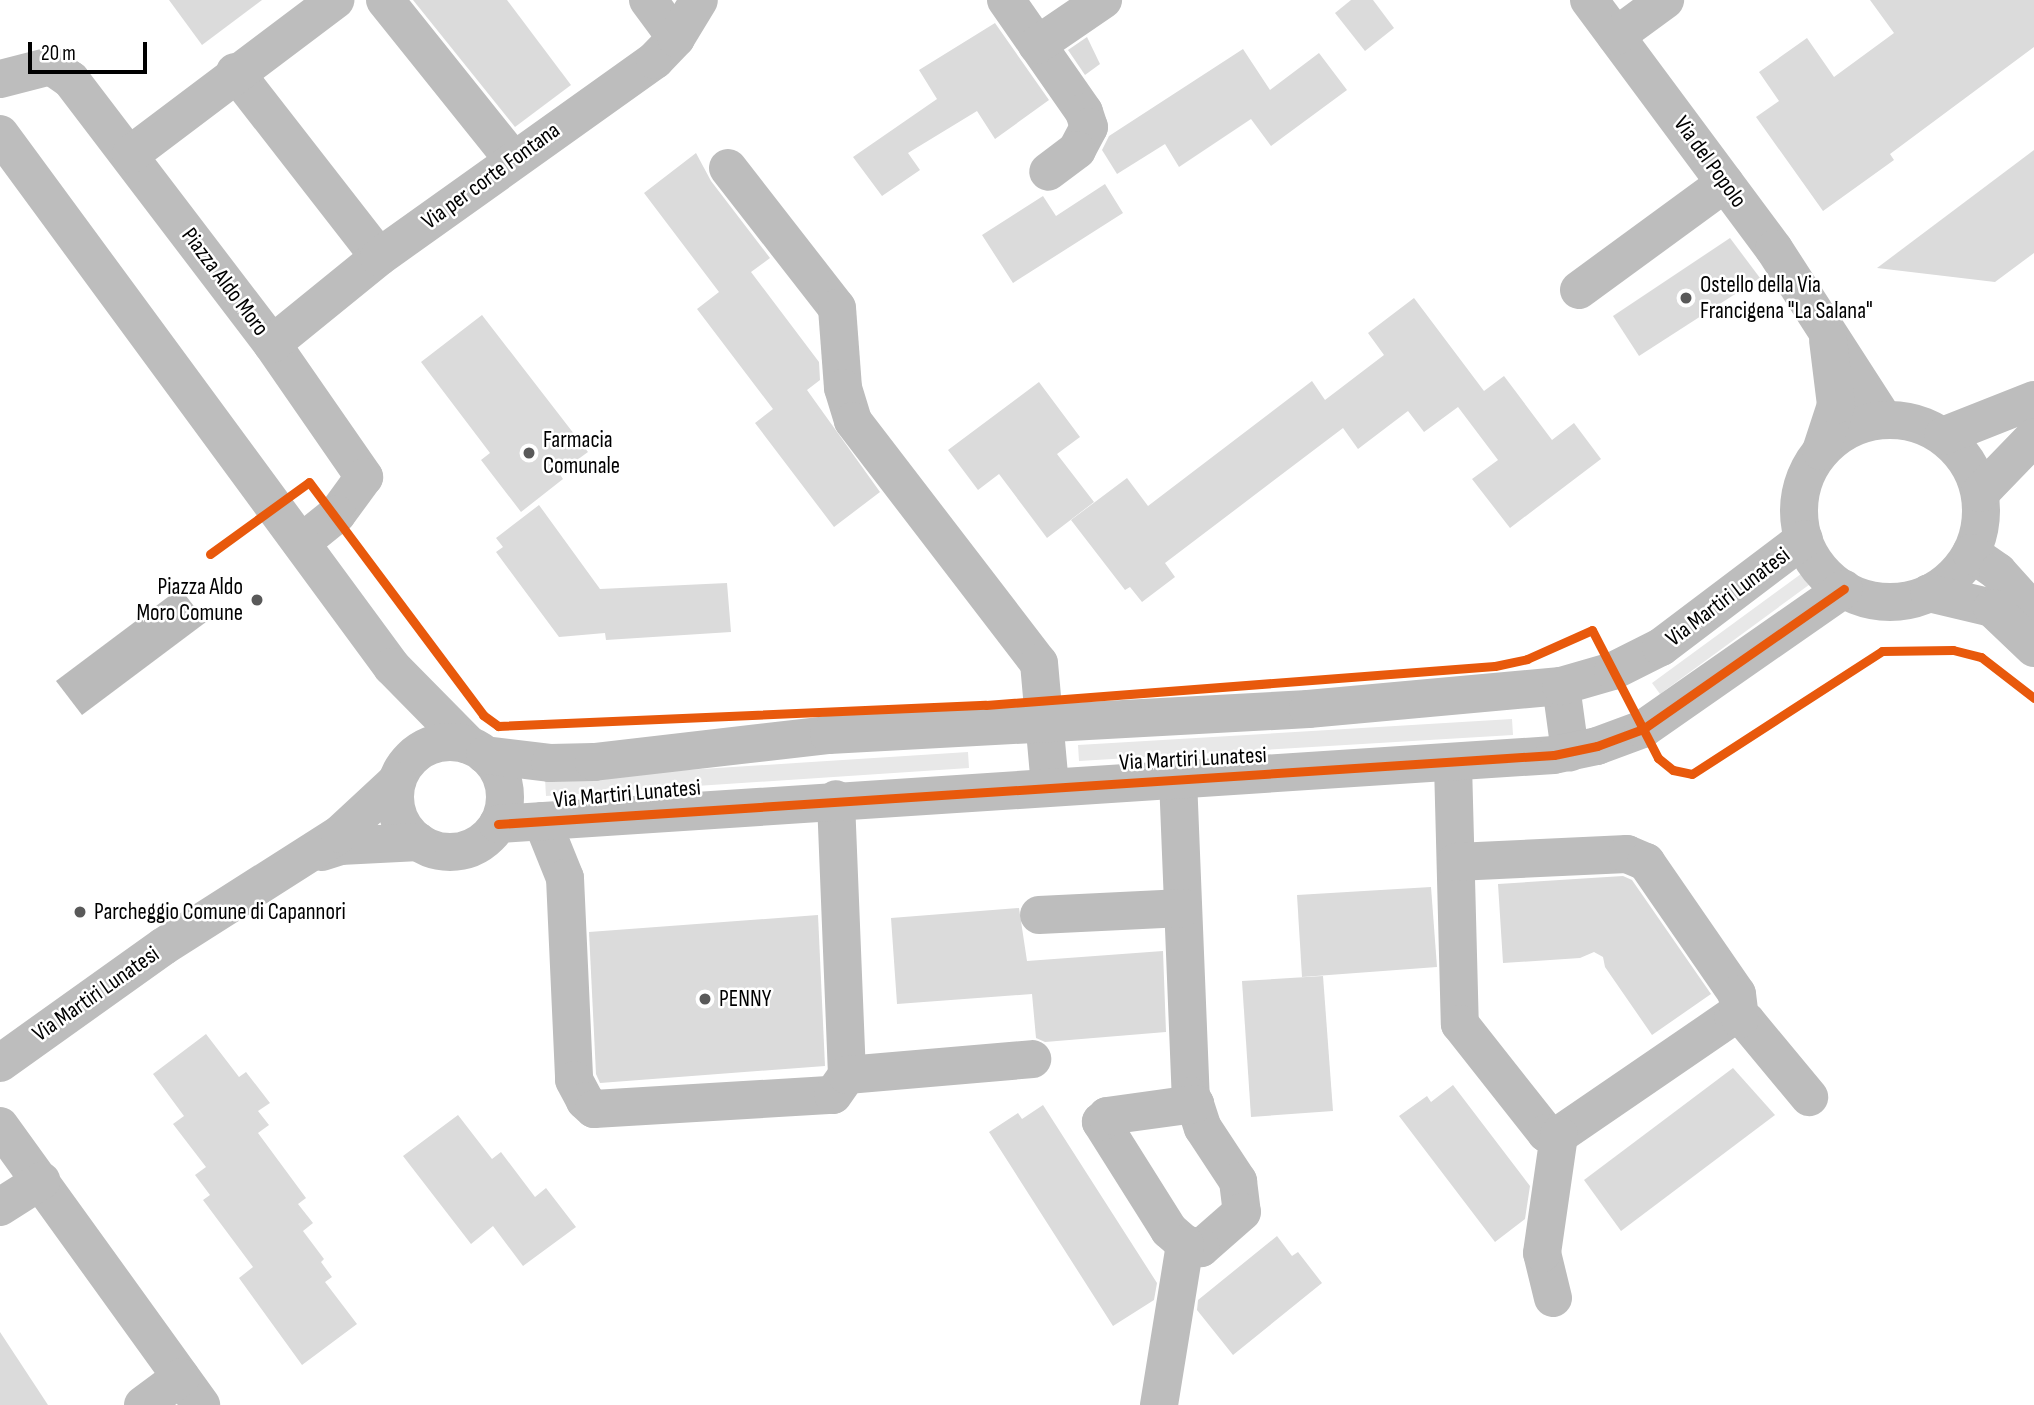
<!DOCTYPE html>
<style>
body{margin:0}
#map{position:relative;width:2034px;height:1405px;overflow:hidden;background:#fff;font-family:"Sofia Sans Condensed",sans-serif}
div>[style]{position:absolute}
.green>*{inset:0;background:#e8e8e8}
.water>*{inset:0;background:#bababa}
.building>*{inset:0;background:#dbdbdb}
.minor>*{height:38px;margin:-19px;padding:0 19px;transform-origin:19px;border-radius:19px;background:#bdbdbd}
.minor>.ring{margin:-19px;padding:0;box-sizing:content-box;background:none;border:38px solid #bdbdbd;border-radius:50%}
.cycleway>*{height:9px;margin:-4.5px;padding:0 4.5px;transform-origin:4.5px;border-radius:4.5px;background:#e8590c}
.dots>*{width:19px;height:19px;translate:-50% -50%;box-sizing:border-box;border:4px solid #fff;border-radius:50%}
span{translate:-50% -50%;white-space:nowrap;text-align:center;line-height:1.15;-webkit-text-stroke:5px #fff;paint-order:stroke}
.street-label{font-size:23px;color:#000}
.poi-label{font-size:23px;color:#000}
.left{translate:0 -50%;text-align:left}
.right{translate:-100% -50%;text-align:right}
.scale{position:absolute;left:28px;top:42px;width:119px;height:32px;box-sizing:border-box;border:4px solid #000;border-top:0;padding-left:9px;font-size:21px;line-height:24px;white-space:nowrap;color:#000;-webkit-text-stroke:5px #fff;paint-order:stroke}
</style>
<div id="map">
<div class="green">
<div style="clip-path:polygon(1805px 571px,1813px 582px,1660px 694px,1652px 683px)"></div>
<div style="clip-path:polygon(1512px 719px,1513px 735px,1079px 761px,1078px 745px)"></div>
<div style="clip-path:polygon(968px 752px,969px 768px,546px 796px,545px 779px)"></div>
</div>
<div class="water">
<div style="clip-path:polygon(180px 588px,206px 622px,82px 715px,56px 681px)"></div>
</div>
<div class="building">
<div style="clip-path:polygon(169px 0,262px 0,202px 45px)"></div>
<div style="clip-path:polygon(413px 0,507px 0,571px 85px,515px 127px)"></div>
<div style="clip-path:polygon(1351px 0,1373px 0,1394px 28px,1365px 51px,1335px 13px)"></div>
<div style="clip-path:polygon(1870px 0,2034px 0,2034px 47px,1890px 154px,1894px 160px,1823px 211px,1756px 117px,1779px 101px,1759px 72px,1807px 38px,1834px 77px,1894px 33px)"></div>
<div style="clip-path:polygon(995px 23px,1049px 100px,995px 139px,977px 111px,908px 153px,920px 170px,882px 196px,853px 157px,937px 99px,919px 70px)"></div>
<div style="clip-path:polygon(1087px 37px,1100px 64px,1085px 75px,1068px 50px)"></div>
<div style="clip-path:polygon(1243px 49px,1270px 90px,1319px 53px,1347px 90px,1271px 146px,1251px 119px,1179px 167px,1165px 144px,1117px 174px,1102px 150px,1109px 136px)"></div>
<div style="clip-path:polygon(2034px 150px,2034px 253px,1995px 282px,1877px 268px)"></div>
<div style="clip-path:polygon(696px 153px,711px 181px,770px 258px,751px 272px,819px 362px,820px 380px,807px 390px,880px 492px,834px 527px,755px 423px,773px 409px,697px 309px,719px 292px,644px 193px)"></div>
<div style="clip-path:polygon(1105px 184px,1123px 213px,1013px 283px,982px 235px,1043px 196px,1056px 216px)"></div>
<div style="clip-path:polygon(1730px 238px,1760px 278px,1639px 356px,1613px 316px)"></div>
<div style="clip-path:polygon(1414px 298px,1484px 391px,1504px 376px,1552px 440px,1574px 423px,1601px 459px,1510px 528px,1472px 479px,1498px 460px,1458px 407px,1424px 432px,1408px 411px,1358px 449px,1343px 428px,1165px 563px,1175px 577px,1142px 602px,1130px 587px,1125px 590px,1071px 520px,1127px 478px,1148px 506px,1312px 381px,1325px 400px,1384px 355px,1368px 333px)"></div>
<div style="clip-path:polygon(482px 315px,588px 452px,559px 473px,563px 479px,521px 512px,481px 460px,490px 453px,421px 362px)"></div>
<div style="clip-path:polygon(1039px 382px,1080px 437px,1057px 454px,1094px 502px,1047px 538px,999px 474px,978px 490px,948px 450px)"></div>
<div style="clip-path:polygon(539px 505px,600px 589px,727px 583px,731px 632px,606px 640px,605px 633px,559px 637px,496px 552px,503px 547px,496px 538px)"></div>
<div style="clip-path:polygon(1623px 876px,1632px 880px,1711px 994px,1652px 1035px,1605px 967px,1603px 957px,1594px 952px,1580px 958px,1503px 963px,1498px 884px)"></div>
<div style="clip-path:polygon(1431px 887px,1437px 967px,1302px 977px,1297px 895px)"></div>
<div style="clip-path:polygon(1019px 908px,1027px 961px,1163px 951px,1166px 1032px,1045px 1042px,1036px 1038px,1032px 994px,897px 1004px,891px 918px)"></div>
<div style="clip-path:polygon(818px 915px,825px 1066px,600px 1083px,596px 1074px,589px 932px)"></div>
<div style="clip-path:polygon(1323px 976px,1333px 1111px,1251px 1117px,1242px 981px)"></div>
<div style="clip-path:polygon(206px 1034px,239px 1077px,246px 1072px,270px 1103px,258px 1111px,269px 1125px,258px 1133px,306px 1198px,298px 1204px,313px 1223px,303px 1231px,324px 1259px,321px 1262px,332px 1277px,325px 1282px,357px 1324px,302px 1365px,239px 1278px,253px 1267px,203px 1200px,210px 1195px,195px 1175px,206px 1167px,173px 1124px,184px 1116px,153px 1074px)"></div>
<div style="clip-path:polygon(1733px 1068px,1775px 1115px,1621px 1231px,1584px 1180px)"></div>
<div style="clip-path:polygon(1453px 1085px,1530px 1186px,1525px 1219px,1495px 1242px,1399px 1116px,1427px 1096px,1431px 1102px)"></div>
<div style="clip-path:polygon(1043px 1105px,1157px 1283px,1154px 1300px,1113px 1326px,989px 1132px,1018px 1113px,1022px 1119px)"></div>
<div style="clip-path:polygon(458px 1115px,492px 1159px,501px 1152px,535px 1197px,546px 1188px,576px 1227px,523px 1266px,493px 1226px,471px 1244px,403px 1156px)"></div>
<div style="clip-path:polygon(1277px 1236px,1292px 1256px,1298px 1252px,1322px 1283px,1233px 1355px,1197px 1310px,1198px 1300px)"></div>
<div style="clip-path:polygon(0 1332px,48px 1405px,0 1405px)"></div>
</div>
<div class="minor">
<div style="left:385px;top:0;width:205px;rotate:51.3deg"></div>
<div style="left:648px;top:0;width:47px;rotate:53.6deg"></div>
<div style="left:1006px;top:0;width:136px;rotate:55.1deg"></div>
<div style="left:1084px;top:112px;width:16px;rotate:72deg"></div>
<div style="left:1089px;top:127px;width:26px;rotate:118deg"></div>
<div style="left:1077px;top:150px;width:36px;rotate:143deg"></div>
<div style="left:1589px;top:0;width:310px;rotate:53.4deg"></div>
<div style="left:1774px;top:249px;width:203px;rotate:57.2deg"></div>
<div style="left:1616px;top:36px;width:61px;rotate:-36.3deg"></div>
<div style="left:1037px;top:45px;width:80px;rotate:-34.3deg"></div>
<div style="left:235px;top:72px;width:234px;rotate:52.1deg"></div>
<div style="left:0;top:79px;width:53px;rotate:-14.3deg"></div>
<div style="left:51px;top:66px;width:24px;rotate:35deg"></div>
<div style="left:71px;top:80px;width:332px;rotate:52.7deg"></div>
<div style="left:272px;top:344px;width:162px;rotate:55.3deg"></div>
<div style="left:364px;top:477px;width:46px;rotate:126.1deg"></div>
<div style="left:337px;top:514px;width:46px;rotate:141.1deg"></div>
<div style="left:0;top:134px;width:662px;rotate:53.67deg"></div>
<div style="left:392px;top:667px;width:110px;rotate:45.4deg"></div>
<div style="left:131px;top:154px;width:256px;rotate:-37deg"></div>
<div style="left:728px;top:168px;width:177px;rotate:52.1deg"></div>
<div style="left:837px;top:308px;width:80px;rotate:85.7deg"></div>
<div style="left:843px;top:388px;width:34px;rotate:73deg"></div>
<div style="left:853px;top:421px;width:305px;rotate:52.5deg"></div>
<div style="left:1039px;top:663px;width:123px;rotate:84.9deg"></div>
<div style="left:1579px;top:290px;width:181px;rotate:-36.2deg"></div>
<div style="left:272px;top:344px;width:138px;rotate:-39.1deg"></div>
<div style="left:379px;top:257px;width:339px;rotate:-35.5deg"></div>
<div style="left:655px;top:60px;width:30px;rotate:-46deg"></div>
<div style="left:676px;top:38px;width:44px;rotate:-58.8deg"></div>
<div class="ring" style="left:1799px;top:420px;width:144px;height:144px"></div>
<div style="left:1943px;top:436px;width:98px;rotate:-21.6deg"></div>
<div style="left:1821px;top:451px;width:48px;rotate:-71.9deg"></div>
<div style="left:1836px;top:405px;width:65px;rotate:-97deg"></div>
<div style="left:1980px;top:493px;width:78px;rotate:-46deg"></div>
<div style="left:1971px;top:553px;width:33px;rotate:35deg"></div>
<div style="left:1998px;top:572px;width:54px;rotate:48deg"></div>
<div style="left:1929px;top:593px;width:65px;rotate:13.4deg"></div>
<div style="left:1992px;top:608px;width:58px;rotate:43.6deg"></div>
<div style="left:1561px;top:686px;width:67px;rotate:82.2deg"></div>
<div class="ring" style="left:395px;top:742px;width:72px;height:72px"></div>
<div style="left:485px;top:755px;width:65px;rotate:7deg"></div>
<div style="left:550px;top:763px;width:44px;rotate:-1.3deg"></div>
<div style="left:594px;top:762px;width:237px;rotate:-6.6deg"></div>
<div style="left:829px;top:735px;width:480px;rotate:-3.1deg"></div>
<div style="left:1308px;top:709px;width:254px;rotate:-5.2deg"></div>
<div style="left:1561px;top:686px;width:54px;rotate:-16.1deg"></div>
<div style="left:1613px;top:671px;width:54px;rotate:-26.6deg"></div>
<div style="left:1661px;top:647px;width:179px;rotate:-37.1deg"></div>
<div style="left:1453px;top:764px;width:260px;rotate:88.5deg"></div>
<div style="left:1460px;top:1024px;width:139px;rotate:51.7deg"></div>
<div style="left:1546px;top:1133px;width:13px;rotate:9deg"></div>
<div style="left:1559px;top:1135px;width:211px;rotate:-34.4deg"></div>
<div style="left:1733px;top:1016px;width:14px;rotate:21deg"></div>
<div style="left:1746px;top:1021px;width:99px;rotate:50.3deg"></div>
<div style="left:1178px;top:779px;width:317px;rotate:87.7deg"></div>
<div style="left:1191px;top:1096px;width:9px;rotate:63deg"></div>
<div style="left:1195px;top:1104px;width:25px;rotate:72deg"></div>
<div style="left:1203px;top:1128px;width:64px;rotate:56.6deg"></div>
<div style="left:1238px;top:1181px;width:31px;rotate:83deg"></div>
<div style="left:1242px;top:1212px;width:55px;rotate:138.7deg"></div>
<div style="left:1201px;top:1248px;width:16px;rotate:-166deg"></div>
<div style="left:1185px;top:1244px;width:21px;rotate:-139deg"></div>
<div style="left:1169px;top:1230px;width:128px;rotate:-122.2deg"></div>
<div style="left:1101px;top:1122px;width:8px;rotate:-45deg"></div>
<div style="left:1107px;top:1116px;width:89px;rotate:-7.8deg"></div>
<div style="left:542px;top:821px;width:61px;rotate:68deg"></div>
<div style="left:565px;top:878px;width:202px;rotate:87.4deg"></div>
<div style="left:574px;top:1080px;width:24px;rotate:62deg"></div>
<div style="left:585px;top:1101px;width:12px;rotate:42deg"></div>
<div style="left:594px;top:1109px;width:239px;rotate:-3.4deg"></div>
<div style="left:833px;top:1095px;width:24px;rotate:-55deg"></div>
<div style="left:847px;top:1075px;width:276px;rotate:-92.3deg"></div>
<div style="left:498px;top:824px;width:1058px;rotate:-3.74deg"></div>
<div style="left:1554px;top:755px;width:44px;rotate:-11.8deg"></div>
<div style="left:1597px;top:746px;width:49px;rotate:-20.3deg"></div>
<div style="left:1643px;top:729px;width:245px;rotate:-34.9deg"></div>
<div style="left:322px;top:852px;width:19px;rotate:-18deg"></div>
<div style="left:340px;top:846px;width:79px;rotate:-2.9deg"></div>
<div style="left:1456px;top:862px;width:171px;rotate:-2.7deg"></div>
<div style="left:1627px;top:854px;width:21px;rotate:23deg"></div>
<div style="left:1646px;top:862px;width:160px;rotate:55.4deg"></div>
<div style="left:1737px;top:994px;width:25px;rotate:83deg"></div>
<div style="left:1039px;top:915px;width:144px;rotate:-2.8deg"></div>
<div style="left:0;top:1063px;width:201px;rotate:-35.5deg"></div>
<div style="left:164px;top:946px;width:209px;rotate:-32.5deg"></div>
<div style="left:340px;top:834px;width:78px;rotate:-42.9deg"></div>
<div style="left:847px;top:1075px;width:186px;rotate:-4.9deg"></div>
<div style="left:0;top:1126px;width:344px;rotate:54.2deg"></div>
<div style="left:0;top:1207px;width:49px;rotate:-32.4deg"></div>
<div style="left:1553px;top:1298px;width:46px;rotate:-103.7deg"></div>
<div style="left:1542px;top:1253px;width:119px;rotate:-81.8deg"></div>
<div style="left:143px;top:1405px;width:47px;rotate:-36.4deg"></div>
<div style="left:1159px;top:1405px;width:163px;rotate:-80.8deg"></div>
</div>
<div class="cycleway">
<div style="left:210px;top:554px;width:122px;rotate:-36deg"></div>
<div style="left:309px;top:482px;width:291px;rotate:53.2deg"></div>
<div style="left:483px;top:715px;width:19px;rotate:36deg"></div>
<div style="left:498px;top:726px;width:488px;rotate:-2.5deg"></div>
<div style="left:986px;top:705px;width:510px;rotate:-4.38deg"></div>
<div style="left:1495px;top:666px;width:33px;rotate:-12deg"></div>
<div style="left:1527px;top:659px;width:71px;rotate:-24deg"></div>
<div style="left:1592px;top:630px;width:144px;rotate:62.7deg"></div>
<div style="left:1658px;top:758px;width:19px;rotate:39deg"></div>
<div style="left:1673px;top:770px;width:19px;rotate:12deg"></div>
<div style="left:1692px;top:774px;width:226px;rotate:-32.9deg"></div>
<div style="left:1882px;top:651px;width:71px;rotate:-0.8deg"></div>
<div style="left:1953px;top:650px;width:29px;rotate:14deg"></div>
<div style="left:1981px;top:657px;width:67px;rotate:37.7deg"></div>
<div style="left:498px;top:824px;width:1058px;rotate:-3.74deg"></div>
<div style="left:1554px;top:755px;width:44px;rotate:-11.8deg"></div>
<div style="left:1597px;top:746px;width:49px;rotate:-20.3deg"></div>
<div style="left:1643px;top:729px;width:245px;rotate:-34.9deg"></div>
</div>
<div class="dots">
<div style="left:1686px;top:298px;background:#595959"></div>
<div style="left:529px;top:453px;background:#595959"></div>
<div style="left:257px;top:600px;background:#595959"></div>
<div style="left:80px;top:912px;background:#595959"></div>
<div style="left:705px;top:999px;background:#595959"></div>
</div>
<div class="street-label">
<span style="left:1710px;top:162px;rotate:54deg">Via del Popolo</span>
<span style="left:491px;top:176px;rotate:-36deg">Via per corte Fontana</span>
<span style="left:225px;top:282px;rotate:53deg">Piazza Aldo Moro</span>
<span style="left:1728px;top:597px;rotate:-37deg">Via Martiri Lunatesi</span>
<span style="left:1193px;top:759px;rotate:-3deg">Via Martiri Lunatesi</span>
<span style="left:627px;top:794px;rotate:-5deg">Via Martiri Lunatesi</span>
<span style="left:96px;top:994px;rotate:-35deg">Via Martiri Lunatesi</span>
</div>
<div class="poi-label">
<span class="left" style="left:1700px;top:298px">Ostello della Via<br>Francigena "La Salana"</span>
<span class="left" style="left:543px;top:453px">Farmacia<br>Comunale</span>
<span class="right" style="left:243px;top:600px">Piazza Aldo<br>Moro Comune</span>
<span class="left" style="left:94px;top:912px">Parcheggio Comune di Capannori</span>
<span class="left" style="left:719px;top:999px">PENNY</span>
</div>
<div class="scale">20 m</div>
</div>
